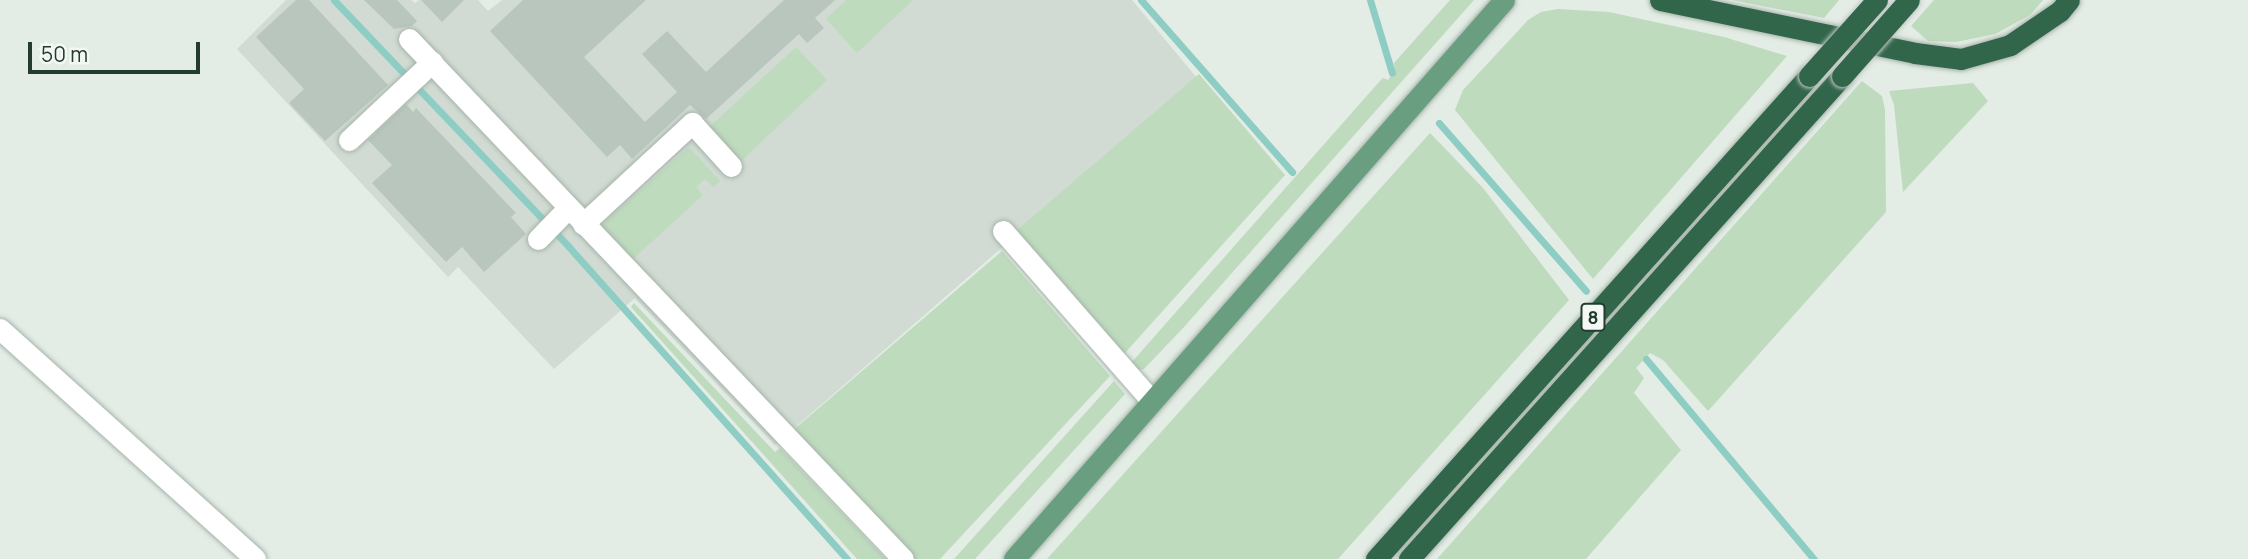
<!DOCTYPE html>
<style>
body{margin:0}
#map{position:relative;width:2248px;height:559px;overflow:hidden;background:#e3ece5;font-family:Manrope,sans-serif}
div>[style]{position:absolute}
.built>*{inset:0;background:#d1dbd3}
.green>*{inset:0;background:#bedbbd}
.stream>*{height:7px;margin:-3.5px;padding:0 3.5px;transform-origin:3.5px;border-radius:3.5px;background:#8ecdc3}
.building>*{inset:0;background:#b8c6bd}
.roads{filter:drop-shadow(0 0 2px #a6b4aa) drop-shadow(0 0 2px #a6b4aa)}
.minor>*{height:21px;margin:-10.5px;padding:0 10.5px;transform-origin:10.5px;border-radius:10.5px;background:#fff}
.major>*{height:21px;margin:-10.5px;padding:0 10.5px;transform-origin:10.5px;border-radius:10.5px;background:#6a9e81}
.highway>*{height:21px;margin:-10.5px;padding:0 10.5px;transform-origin:10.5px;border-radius:10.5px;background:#31664b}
.bridges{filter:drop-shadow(0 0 2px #c2c8c4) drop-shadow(0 0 2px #c2c8c4)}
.highway-bridge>*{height:21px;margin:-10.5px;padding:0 10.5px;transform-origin:10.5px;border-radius:10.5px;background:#31664b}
span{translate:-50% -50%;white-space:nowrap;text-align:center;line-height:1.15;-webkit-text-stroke:7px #f3f8f4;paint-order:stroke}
.shield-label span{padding:2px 5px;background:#f3f8f4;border:2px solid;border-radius:5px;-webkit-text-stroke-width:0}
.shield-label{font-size:18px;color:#243c2e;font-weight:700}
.scale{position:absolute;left:28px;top:42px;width:172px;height:32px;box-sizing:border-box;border:4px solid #243c2e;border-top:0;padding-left:9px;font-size:21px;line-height:24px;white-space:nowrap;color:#243c2e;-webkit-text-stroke:5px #f3f8f4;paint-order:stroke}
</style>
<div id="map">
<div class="built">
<div style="clip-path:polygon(286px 0,411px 0,415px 3px,419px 0,478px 0,488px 11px,502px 0,1132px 0,1197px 78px,775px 445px,635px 298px,554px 369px,458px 267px,448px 277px,237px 49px)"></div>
</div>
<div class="green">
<div style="clip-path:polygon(846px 0,913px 0,857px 53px,826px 19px)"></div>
<div style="clip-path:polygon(1450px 0,1474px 0,1184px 327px,1144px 369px,1139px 370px,1131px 363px,1379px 82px,1383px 78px,1388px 80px,1395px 70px,1394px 63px)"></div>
<div style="clip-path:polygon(1732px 0,1839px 0,1824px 18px)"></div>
<div style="clip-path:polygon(1934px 0,2043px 0,2030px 15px,1995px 34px,1956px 42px,1928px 41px,1911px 26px)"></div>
<div style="clip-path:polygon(1558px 9px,1609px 12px,1724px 37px,1787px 56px,1593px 279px,1455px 110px,1463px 90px,1528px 20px,1541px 12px)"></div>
<div style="clip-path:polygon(796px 47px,827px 80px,738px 164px,706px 130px)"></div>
<div style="clip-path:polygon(1199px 74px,1285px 175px,1124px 354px,1017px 230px)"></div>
<div style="clip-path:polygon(1862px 81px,1882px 96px,1885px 110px,1886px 212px,1708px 411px,1663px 360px,1650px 353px,1636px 368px,1644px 378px,1634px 393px,1681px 450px,1586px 559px,1437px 559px)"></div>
<div style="clip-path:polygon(1973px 83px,1988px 101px,1903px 192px,1894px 105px,1889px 91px)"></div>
<div style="clip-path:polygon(1430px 133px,1483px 188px,1569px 300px,1338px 559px,1047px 559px)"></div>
<div style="clip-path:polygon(689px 147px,720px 181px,713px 187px,705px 179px,696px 187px,703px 195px,630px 262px,598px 228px)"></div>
<div style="clip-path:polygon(1002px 251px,1110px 376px,940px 559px,912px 559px,791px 432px)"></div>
<div style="clip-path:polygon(634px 303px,775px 452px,780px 448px,886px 559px,857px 559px,631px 307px)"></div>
<div style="clip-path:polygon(1114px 381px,1125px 394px,975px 559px,954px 559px)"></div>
</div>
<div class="stream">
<div style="left:334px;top:0;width:341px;rotate:46.4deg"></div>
<div style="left:569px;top:247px;width:418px;rotate:48.3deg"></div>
<div style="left:1141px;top:0;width:229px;rotate:48.7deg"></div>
<div style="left:1370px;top:0;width:76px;rotate:73.2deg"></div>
<div style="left:1439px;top:123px;width:223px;rotate:48.8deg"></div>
<div style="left:1646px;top:359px;width:261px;rotate:50deg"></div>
</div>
<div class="building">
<div style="clip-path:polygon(296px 0,309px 0,388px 85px,325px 141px,289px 103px,304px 89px,256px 37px)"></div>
<div style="clip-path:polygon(364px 0,397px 0,417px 21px,412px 26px,394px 29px)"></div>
<div style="clip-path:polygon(421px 0,464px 0,442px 22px)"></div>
<div style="clip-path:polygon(523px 0,646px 0,584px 57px,645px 122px,677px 92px,642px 54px,667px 31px,706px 72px,784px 0,835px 0,815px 18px,824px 28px,807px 43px,799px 34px,706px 119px,690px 105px,632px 159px,620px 145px,607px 157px,490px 31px)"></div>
<div style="clip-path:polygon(406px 104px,413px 112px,416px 108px,516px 213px,511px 217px,526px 234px,484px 272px,462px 247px,446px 262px,372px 183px,392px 165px,368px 140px)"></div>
</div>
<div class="roads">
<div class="minor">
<div style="left:409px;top:39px;width:717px;rotate:46.47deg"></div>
<div style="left:349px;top:140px;width:114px;rotate:-43.2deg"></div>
<div style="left:583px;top:224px;width:149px;rotate:-42.8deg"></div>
<div style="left:692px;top:123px;width:58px;rotate:47.8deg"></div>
<div style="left:1003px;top:231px;width:225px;rotate:48.8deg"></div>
<div style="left:538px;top:239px;width:43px;rotate:-45.9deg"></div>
<div style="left:0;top:329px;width:343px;rotate:42deg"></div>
</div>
<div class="major">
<div style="left:1014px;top:559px;width:743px;rotate:-48.76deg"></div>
</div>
<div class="highway">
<div style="left:1660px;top:0;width:260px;rotate:11.7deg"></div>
<div style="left:1915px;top:53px;width:46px;rotate:7.4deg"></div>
<div style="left:1961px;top:59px;width:51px;rotate:-15.9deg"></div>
<div style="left:2010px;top:45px;width:60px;rotate:-34.2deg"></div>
<div style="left:2060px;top:11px;width:14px;rotate:-51deg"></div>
<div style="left:1376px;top:559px;width:649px;rotate:-48.12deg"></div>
<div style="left:1409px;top:559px;width:649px;rotate:-48.12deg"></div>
</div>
</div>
<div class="bridges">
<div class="highway-bridge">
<div style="left:1809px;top:76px;width:102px;rotate:-48.2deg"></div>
<div style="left:1842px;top:76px;width:101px;rotate:-48.6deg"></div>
</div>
</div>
<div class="shield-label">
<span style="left:1593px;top:317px">8</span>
</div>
<div class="scale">50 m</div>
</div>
